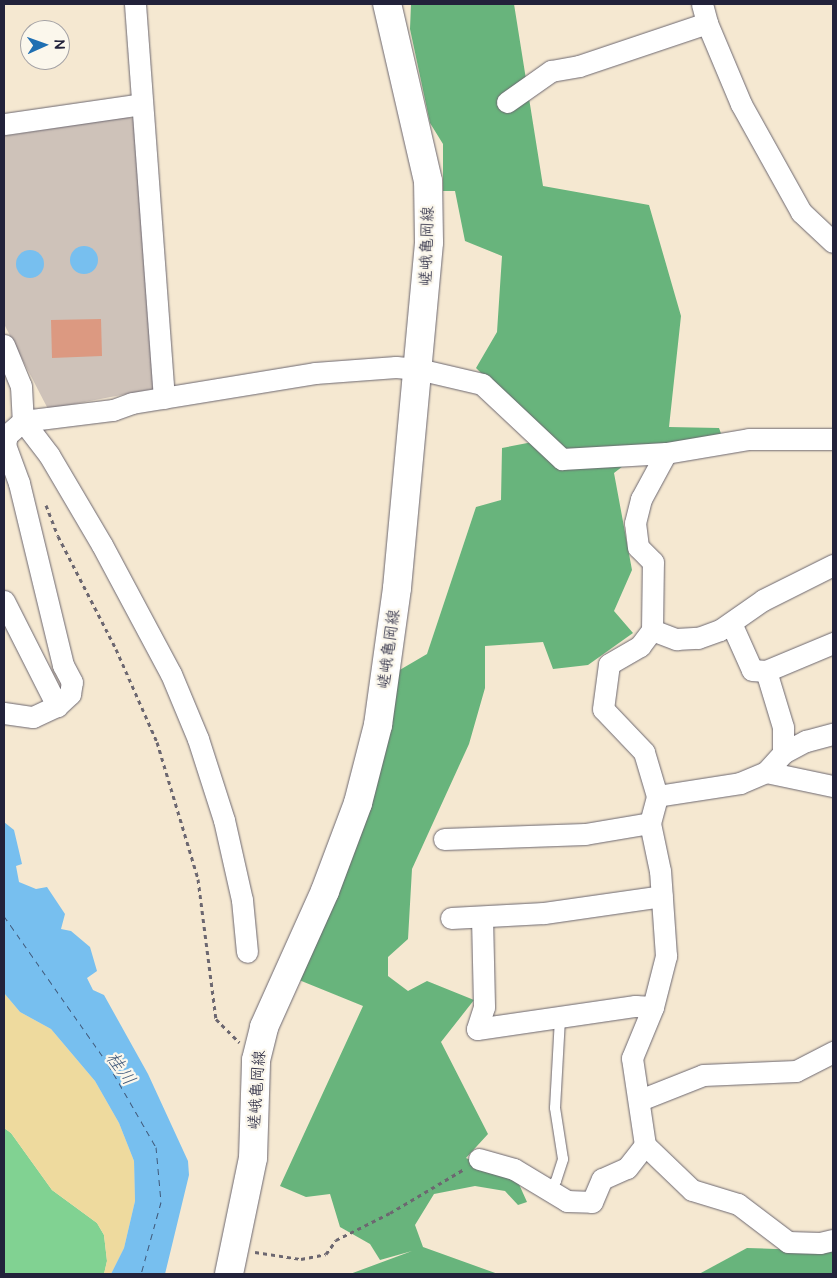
<!DOCTYPE html>
<meta charset="utf-8">
<style>
body{margin:0}
#map{position:relative;width:837px;height:1278px;overflow:hidden;background:#f5e8d1;font-family:"Architects Daughter","Klee One",sans-serif}
div>[style]{position:absolute}
.industrial>*{inset:0;background:#cec2b9}
.green>*{inset:0;background:#81d292}
.forest>*{inset:0;background:#68b47c}
.sand>*{inset:0;background:#eeda9e}
.water>*{inset:0;background:#77bfef}
.round{border-radius:50%}
.ferry>*{height:1px;margin-top:-0.5px;transform-origin:0;background:repeating-linear-gradient(90deg,#40597a 0 6px,transparent 0 11px)}
.building>*{inset:0;background:#dc9981}
.path>*{height:3px;margin-top:-1.5px;transform-origin:0;background:repeating-linear-gradient(90deg,#6c6770 0 4px,transparent 0 8px)}
.roads{filter:drop-shadow(0 0 1px #6c6770) drop-shadow(0 0 1px #6c6770)}
.service>*{height:10px;margin:-5px;padding:0 5px;transform-origin:5px;border-radius:5px;background:#fff}
.minor>*{height:21px;margin:-10.5px;padding:0 10.5px;transform-origin:10.5px;border-radius:10.5px;background:#fff}
.secondary>*{height:28px;margin:-14px;padding:0 14px;transform-origin:14px;border-radius:14px;background:#fff}
span{translate:-50% -50%;white-space:nowrap;text-align:center;line-height:1.15;-webkit-text-stroke:4.5px #fbf7ec;paint-order:stroke}
.street-label{font-size:16px;color:#22223b}
.water-label{font-size:18px;color:#40597a;font-style:italic}
.frame{position:absolute;inset:0;border:5px solid #22223b;pointer-events:none}
.north{position:absolute;left:20px;top:20px;width:50px;height:50px;box-sizing:border-box;background:#fbf7ec;border:1px solid #a4a2a5;border-radius:50%;rotate:88deg;font-size:14px;font-weight:700;line-height:20px;text-align:center;color:#22223b}
.north::after{content:'';display:block;margin:auto;width:18px;height:22px;background:#1f6fb2;clip-path:polygon(50% 0,100% 100%,50% 72%,0 100%)}
</style>
<div id="map">
<div class="industrial">
<div style="clip-path:polygon(127px 117px,137px 120px,158px 388px,48px 409px,4px 324px,4px 136px)"></div>
</div>
<div class="green">
<div style="clip-path:polygon(4px 1128px,11px 1133px,52px 1190px,97px 1223px,104px 1235px,107px 1261px,104px 1274px,4px 1274px)"></div>
</div>
<div class="forest">
<div style="clip-path:polygon(411px 4px,514px 4px,543px 186px,649px 205px,681px 316px,669px 427px,719px 428px,723px 439px,649px 446px,614px 473px,632px 570px,614px 611px,633px 633px,588px 665px,553px 669px,543px 642px,485px 646px,485px 688px,469px 744px,412px 869px,408px 939px,388px 957px,388px 976px,408px 991px,427px 981px,474px 1000px,441px 1042px,488px 1134px,466px 1158px,518px 1182px,527px 1202px,518px 1205px,505px 1191px,475px 1186px,434px 1194px,415px 1225px,423px 1247px,498px 1274px,350px 1274px,412px 1251px,380px 1260px,370px 1244px,340px 1227px,330px 1194px,306px 1197px,280px 1186px,363px 1006px,299px 980px,398px 671px,427px 654px,476px 507px,501px 500px,502px 448px,548px 439px,476px 368px,497px 332px,502px 256px,465px 241px,455px 191px,443px 191px,443px 144px,430px 123px,410px 29px)"></div>
<div style="clip-path:polygon(747px 1248px,833px 1251px,833px 1274px,699px 1274px)"></div>
</div>
<div class="sand">
<div style="clip-path:polygon(4px 993px,20px 1012px,51px 1029px,95px 1081px,119px 1123px,134px 1161px,135px 1201px,124px 1248px,111px 1274px,104px 1274px,107px 1261px,104px 1235px,97px 1223px,52px 1190px,11px 1133px,4px 1128px)"></div>
</div>
<div class="water">
<div class="round" style="left:70px;top:246px;width:28px;height:28px"></div>
<div class="round" style="left:16px;top:250px;width:28px;height:28px"></div>
<div style="clip-path:polygon(4px 822px,14px 830px,22px 864px,16px 866px,19px 882px,36px 889px,47px 887px,65px 914px,61px 929px,71px 931px,90px 947px,97px 971px,87px 978px,93px 990px,104px 995px,148px 1074px,188px 1161px,189px 1175px,165px 1274px,111px 1274px,124px 1248px,135px 1201px,134px 1161px,119px 1123px,95px 1081px,51px 1029px,20px 1012px,4px 993px)"></div>
</div>
<div class="ferry">
<div style="left:4px;top:916px;width:181px;rotate:54.9deg"></div>
<div style="left:108px;top:1064px;width:96px;rotate:60deg"></div>
<div style="left:156px;top:1147px;width:55px;rotate:84.8deg"></div>
<div style="left:161px;top:1202px;width:75px;rotate:105.5deg"></div>
</div>
<div class="building">
<div style="clip-path:polygon(101px 319px,102px 356px,52px 358px,51px 320px)"></div>
</div>
<div class="path">
<div style="left:46px;top:505px;width:33px;rotate:69deg"></div>
<div style="left:58px;top:536px;width:127px;rotate:62.8deg"></div>
<div style="left:116px;top:649px;width:102px;rotate:66.2deg"></div>
<div style="left:157px;top:742px;width:143px;rotate:73.3deg"></div>
<div style="left:198px;top:879px;width:141px;rotate:82.7deg"></div>
<div style="left:216px;top:1019px;width:33px;rotate:45deg"></div>
<div style="left:255px;top:1252px;width:47px;rotate:8.7deg"></div>
<div style="left:301px;top:1259px;width:25px;rotate:-11deg"></div>
<div style="left:326px;top:1254px;width:17px;rotate:-54deg"></div>
<div style="left:336px;top:1240px;width:60px;rotate:-26.6deg"></div>
<div style="left:390px;top:1213px;width:86px;rotate:-30.7deg"></div>
</div>
<div class="roads">
<div class="service">
<div style="left:549px;top:1191px;width:12px;rotate:-55deg"></div>
<div style="left:556px;top:1181px;width:23px;rotate:-72deg"></div>
<div style="left:563px;top:1159px;width:52px;rotate:-98.9deg"></div>
<div style="left:555px;top:1108px;width:90px;rotate:-86.8deg"></div>
</div>
<div class="minor">
<div style="left:135px;top:4px;width:395px;rotate:85.8deg"></div>
<div style="left:702px;top:4px;width:20px;rotate:75deg"></div>
<div style="left:707px;top:23px;width:88px;rotate:67.2deg"></div>
<div style="left:741px;top:104px;width:124px;rotate:60.9deg"></div>
<div style="left:801px;top:212px;width:44px;rotate:43.2deg"></div>
<div style="left:507px;top:102px;width:54px;rotate:-35.2deg"></div>
<div style="left:551px;top:71px;width:28px;rotate:-10deg"></div>
<div style="left:579px;top:66px;width:135px;rotate:-18.6deg"></div>
<div style="left:4px;top:124px;width:139px;rotate:-8.2deg"></div>
<div style="left:4px;top:345px;width:44px;rotate:67.5deg"></div>
<div style="left:21px;top:386px;width:35px;rotate:87deg"></div>
<div style="left:23px;top:421px;width:43px;rotate:52.6deg"></div>
<div style="left:49px;top:455px;width:104px;rotate:59.5deg"></div>
<div style="left:102px;top:545px;width:146px;rotate:61.9deg"></div>
<div style="left:171px;top:674px;width:70px;rotate:67.4deg"></div>
<div style="left:198px;top:739px;width:85px;rotate:72.2deg"></div>
<div style="left:224px;top:820px;width:82px;rotate:77.3deg"></div>
<div style="left:242px;top:900px;width:52px;rotate:84.5deg"></div>
<div style="left:4px;top:601px;width:118px;rotate:63.2deg"></div>
<div style="left:731px;top:623px;width:51px;rotate:65.9deg"></div>
<div style="left:752px;top:670px;width:14px;rotate:4deg"></div>
<div style="left:766px;top:671px;width:73px;rotate:-22.7deg"></div>
<div style="left:652px;top:630px;width:26px;rotate:21deg"></div>
<div style="left:676px;top:639px;width:22px;rotate:-3deg"></div>
<div style="left:698px;top:638px;width:23px;rotate:-20deg"></div>
<div style="left:720px;top:630px;width:52px;rotate:-34.9deg"></div>
<div style="left:763px;top:600px;width:78px;rotate:-26.6deg"></div>
<div style="left:766px;top:671px;width:59px;rotate:73.1deg"></div>
<div style="left:783px;top:727px;width:26px;rotate:90deg"></div>
<div style="left:4px;top:713px;width:29px;rotate:8deg"></div>
<div style="left:33px;top:717px;width:26px;rotate:-25deg"></div>
<div style="left:57px;top:706px;width:18px;rotate:-43deg"></div>
<div style="left:70px;top:694px;width:12px;rotate:-81deg"></div>
<div style="left:72px;top:682px;width:19px;rotate:-118deg"></div>
<div style="left:63px;top:665px;width:187px;rotate:-103.6deg"></div>
<div style="left:19px;top:483px;width:40px;rotate:-110.2deg"></div>
<div style="left:5px;top:445px;width:10px;rotate:-79deg"></div>
<div style="left:7px;top:435px;width:21px;rotate:-41deg"></div>
<div style="left:23px;top:421px;width:91px;rotate:-7deg"></div>
<div style="left:113px;top:410px;width:20px;rotate:-20deg"></div>
<div style="left:132px;top:403px;width:185px;rotate:-9.3deg"></div>
<div style="left:315px;top:373px;width:81px;rotate:-4.2deg"></div>
<div style="left:396px;top:367px;width:22px;rotate:5deg"></div>
<div style="left:418px;top:369px;width:66px;rotate:13.2deg"></div>
<div style="left:482px;top:384px;width:110px;rotate:43.2deg"></div>
<div style="left:562px;top:459px;width:104px;rotate:-3.3deg"></div>
<div style="left:766px;top:772px;width:68px;rotate:11.8deg"></div>
<div style="left:657px;top:796px;width:84px;rotate:-8.9deg"></div>
<div style="left:740px;top:783px;width:28px;rotate:-23deg"></div>
<div style="left:766px;top:772px;width:25px;rotate:-48deg"></div>
<div style="left:783px;top:753px;width:26px;rotate:-28deg"></div>
<div style="left:806px;top:741px;width:28px;rotate:-15deg"></div>
<div style="left:444px;top:839px;width:141px;rotate:-2deg"></div>
<div style="left:585px;top:834px;width:66px;rotate:-9.6deg"></div>
<div style="left:482px;top:917px;width:90px;rotate:88.7deg"></div>
<div style="left:484px;top:1007px;width:23px;rotate:108deg"></div>
<div style="left:477px;top:1029px;width:160px;rotate:-8.3deg"></div>
<div style="left:635px;top:1006px;width:18px;rotate:3deg"></div>
<div style="left:451px;top:918px;width:93px;rotate:-3.1deg"></div>
<div style="left:544px;top:913px;width:119px;rotate:-8.2deg"></div>
<div style="left:640px;top:1100px;width:68px;rotate:-21.6deg"></div>
<div style="left:703px;top:1075px;width:93px;rotate:-2.5deg"></div>
<div style="left:796px;top:1071px;width:42px;rotate:-27.2deg"></div>
<div style="left:645px;top:1145px;width:65px;rotate:43.8deg"></div>
<div style="left:692px;top:1190px;width:48px;rotate:16.9deg"></div>
<div style="left:738px;top:1204px;width:63px;rotate:37.2deg"></div>
<div style="left:788px;top:1242px;width:32px;rotate:2deg"></div>
<div style="left:820px;top:1243px;width:13px;rotate:-13deg"></div>
<div style="left:479px;top:1159px;width:36px;rotate:16deg"></div>
<div style="left:514px;top:1169px;width:62px;rotate:31.1deg"></div>
<div style="left:567px;top:1201px;width:25px;rotate:2deg"></div>
<div style="left:592px;top:1202px;width:25px;rotate:-67deg"></div>
<div style="left:602px;top:1179px;width:27px;rotate:-24deg"></div>
<div style="left:627px;top:1168px;width:29px;rotate:-52deg"></div>
<div style="left:645px;top:1145px;width:88px;rotate:-98.5deg"></div>
<div style="left:632px;top:1058px;width:55px;rotate:-67.6deg"></div>
<div style="left:653px;top:1007px;width:53px;rotate:-75.7deg"></div>
<div style="left:666px;top:956px;width:85px;rotate:-94deg"></div>
<div style="left:660px;top:871px;width:49px;rotate:-101.8deg"></div>
<div style="left:650px;top:823px;width:28px;rotate:-75deg"></div>
<div style="left:657px;top:796px;width:46px;rotate:-106.5deg"></div>
<div style="left:644px;top:752px;width:59px;rotate:-133.6deg"></div>
<div style="left:603px;top:709px;width:45px;rotate:-82.4deg"></div>
<div style="left:609px;top:664px;width:36px;rotate:-30deg"></div>
<div style="left:640px;top:646px;width:20px;rotate:-53deg"></div>
<div style="left:652px;top:630px;width:68px;rotate:-89.2deg"></div>
<div style="left:653px;top:562px;width:21px;rotate:-135deg"></div>
<div style="left:638px;top:547px;width:24px;rotate:-97deg"></div>
<div style="left:635px;top:523px;width:25px;rotate:-76deg"></div>
<div style="left:641px;top:499px;width:52px;rotate:-61.5deg"></div>
<div style="left:666px;top:453px;width:84px;rotate:-9.6deg"></div>
<div style="left:749px;top:439px;width:84px"></div>
</div>
<div class="secondary">
<div style="left:229px;top:1274px;width:118px;rotate:-78.3deg"></div>
<div style="left:253px;top:1158px;width:98px;rotate:-88.2deg"></div>
<div style="left:256px;top:1060px;width:34px;rotate:-76deg"></div>
<div style="left:264px;top:1027px;width:149px;rotate:-65.8deg"></div>
<div style="left:325px;top:891px;width:94px;rotate:-69.4deg"></div>
<div style="left:358px;top:803px;width:81px;rotate:-75.6deg"></div>
<div style="left:378px;top:725px;width:138px;rotate:-82.1deg"></div>
<div style="left:397px;top:588px;width:347px;rotate:-84.7deg"></div>
<div style="left:429px;top:242px;width:61px;rotate:-90.9deg"></div>
<div style="left:428px;top:181px;width:182px;rotate:-103deg"></div>
</div>
</div>
<div class="street-label">
<span style="left:427px;top:246px;rotate:-88deg">嵯峨亀岡線</span>
<span style="left:389px;top:649px;rotate:-82deg">嵯峨亀岡線</span>
<span style="left:257px;top:1090px;rotate:-86deg">嵯峨亀岡線</span>
</div>
<div class="water-label">
<span style="left:120px;top:1069px;rotate:55deg">桂川</span>
</div>
<div class="frame"></div>
<div class="north">N</div>
</div>
